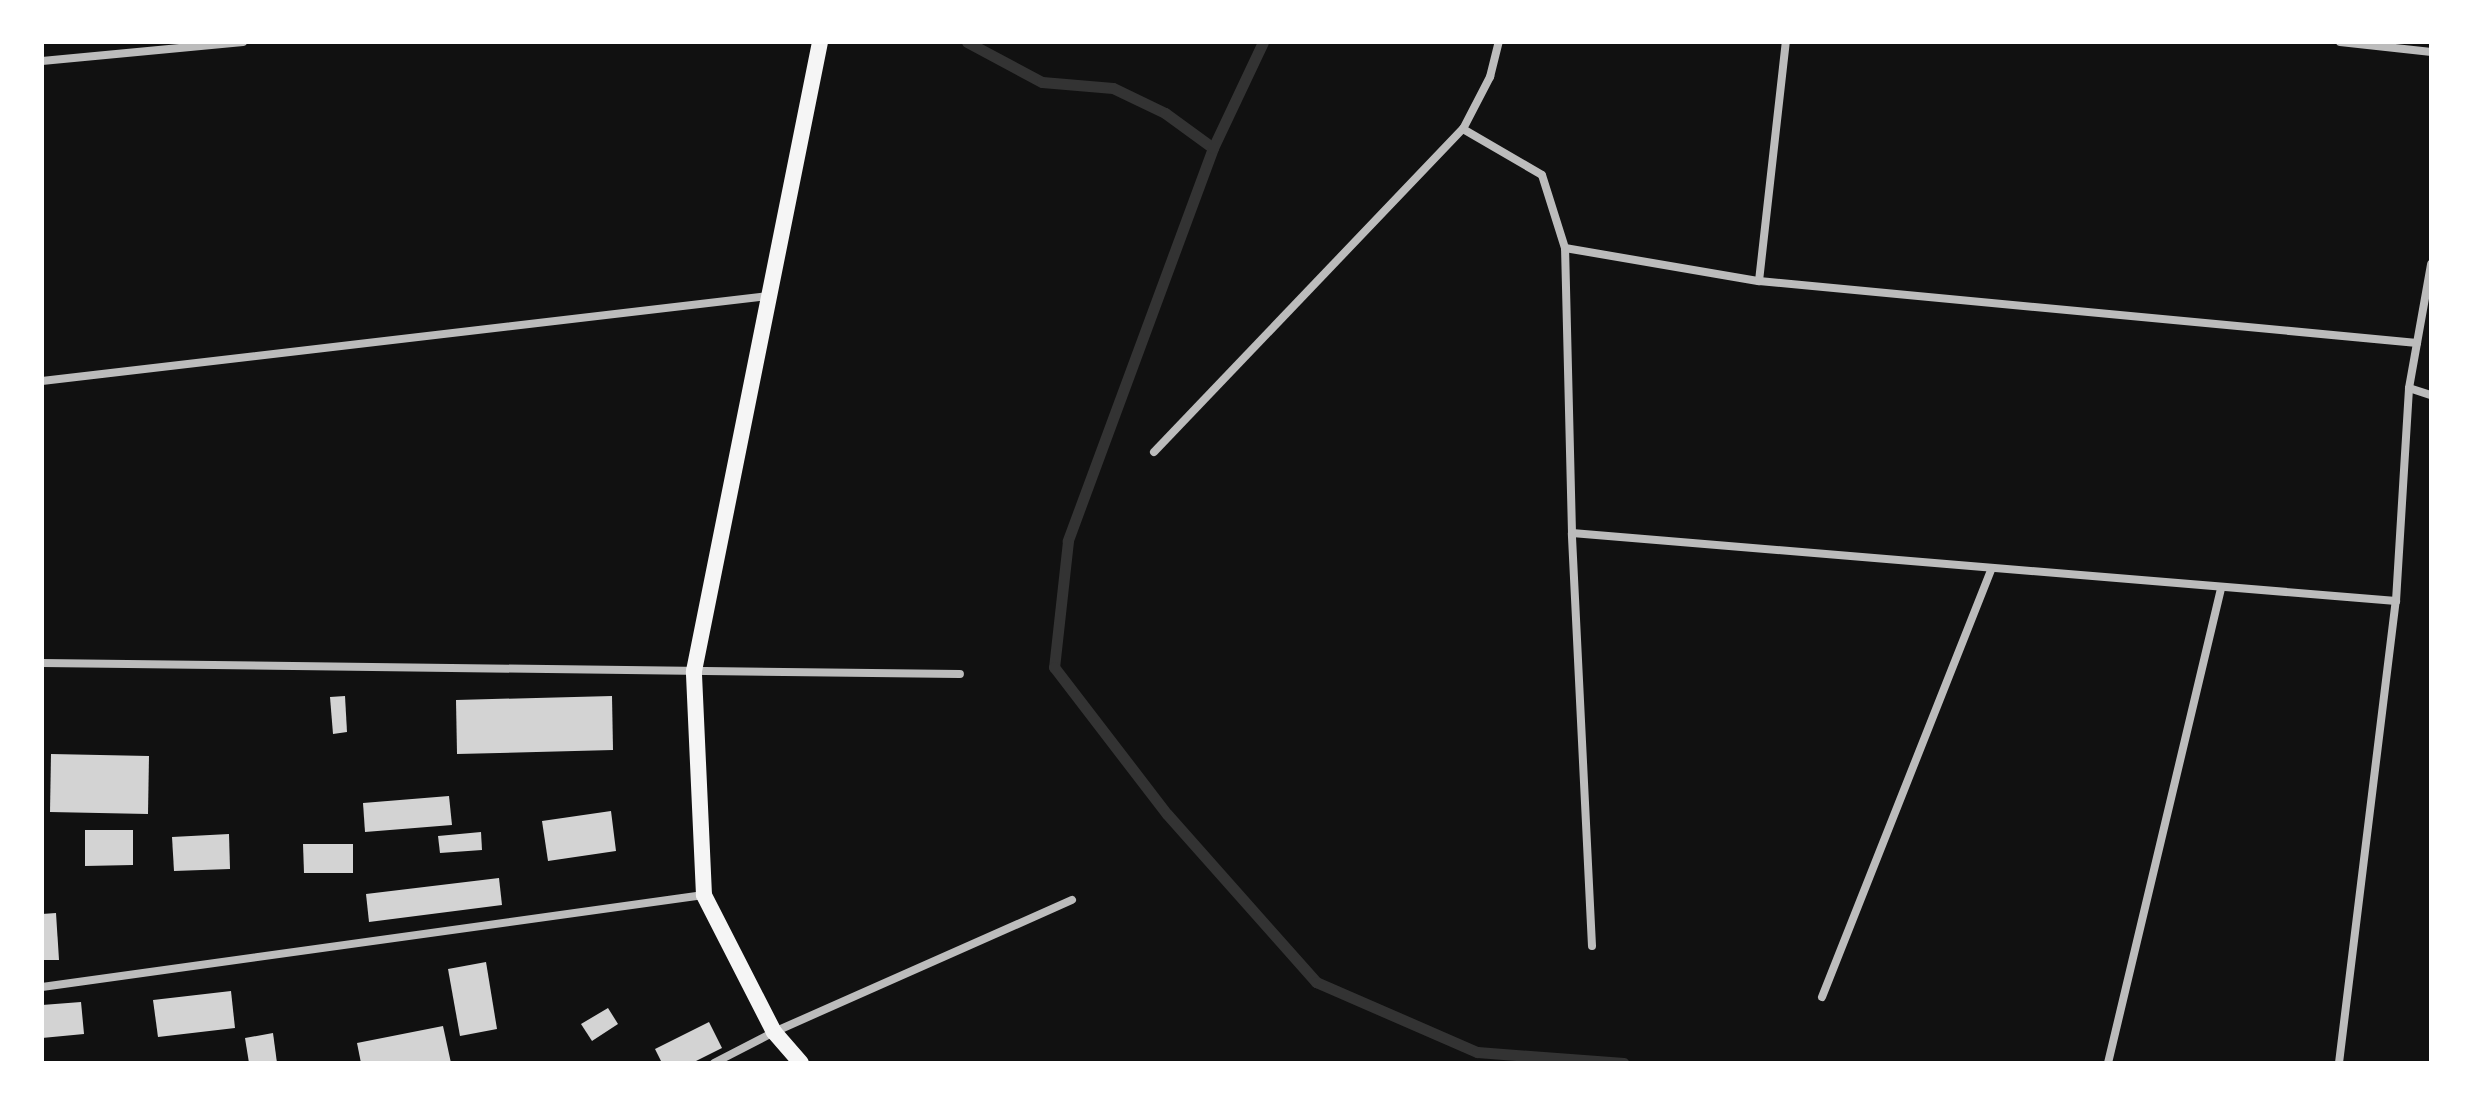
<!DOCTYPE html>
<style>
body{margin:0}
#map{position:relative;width:2473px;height:1105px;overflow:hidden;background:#111;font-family:"DM Sans",sans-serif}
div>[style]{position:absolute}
.stream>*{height:11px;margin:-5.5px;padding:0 5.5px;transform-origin:5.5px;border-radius:5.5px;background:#333}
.building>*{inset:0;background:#d3d3d3}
.minor>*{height:8px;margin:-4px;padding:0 4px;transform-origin:4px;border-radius:4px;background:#bcbcbc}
.secondary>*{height:16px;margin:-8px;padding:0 8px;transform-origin:8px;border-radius:8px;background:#f5f5f5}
span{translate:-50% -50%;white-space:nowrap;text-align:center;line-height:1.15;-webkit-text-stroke:7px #fff;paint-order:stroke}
.frame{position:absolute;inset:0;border:44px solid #fff;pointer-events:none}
</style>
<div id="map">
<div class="stream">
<div style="left:967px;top:42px;width:85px;rotate:28.1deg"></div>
<div style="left:1042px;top:82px;width:71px;rotate:4.8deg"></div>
<div style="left:1113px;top:88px;width:58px;rotate:25.7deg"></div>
<div style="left:1165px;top:113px;width:59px;rotate:36.1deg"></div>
<div style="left:1213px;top:148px;width:419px;rotate:110.3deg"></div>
<div style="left:1068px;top:541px;width:127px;rotate:96.3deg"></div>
<div style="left:1054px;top:667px;width:185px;rotate:52.5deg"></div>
<div style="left:1167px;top:814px;width:225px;rotate:48.4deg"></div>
<div style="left:1316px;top:982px;width:176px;rotate:23.5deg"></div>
<div style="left:1477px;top:1052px;width:147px;rotate:4.3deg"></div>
<div style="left:1213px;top:148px;width:117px;rotate:-64.7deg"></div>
</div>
<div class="building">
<div style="clip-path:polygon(345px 696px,347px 732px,333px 734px,330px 697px)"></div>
<div style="clip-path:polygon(612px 696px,613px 750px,457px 754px,456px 700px)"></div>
<div style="clip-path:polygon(51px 754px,149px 756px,148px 814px,50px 812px)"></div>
<div style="clip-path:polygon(449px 796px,452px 825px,365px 832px,363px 803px)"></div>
<div style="clip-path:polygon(611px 811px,616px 851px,548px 861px,542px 821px)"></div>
<div style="clip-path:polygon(85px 830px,133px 830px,133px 865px,85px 866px)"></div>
<div style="clip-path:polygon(481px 832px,482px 850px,440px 853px,438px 836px)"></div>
<div style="clip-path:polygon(229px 834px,230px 869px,174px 871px,172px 837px)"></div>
<div style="clip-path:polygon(303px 844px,353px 844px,353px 873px,304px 873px)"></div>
<div style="clip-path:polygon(499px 878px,502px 905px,369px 922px,366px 894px)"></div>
<div style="clip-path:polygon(56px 913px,59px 960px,42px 960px,42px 914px)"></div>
<div style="clip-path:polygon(486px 962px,497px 1029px,460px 1036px,448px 969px)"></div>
<div style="clip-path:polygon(231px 991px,235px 1028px,158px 1037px,153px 1000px)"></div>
<div style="clip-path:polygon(81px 1002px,84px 1034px,42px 1038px,42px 1005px)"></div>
<div style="clip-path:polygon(608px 1008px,618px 1024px,592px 1041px,581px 1024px)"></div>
<div style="clip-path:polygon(709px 1022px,722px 1048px,692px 1063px,662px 1063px,655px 1049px)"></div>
<div style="clip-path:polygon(443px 1026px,451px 1063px,361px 1063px,357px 1043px)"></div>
<div style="clip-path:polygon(273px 1033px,277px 1063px,249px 1063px,245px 1038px)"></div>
</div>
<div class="minor">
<div style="left:2340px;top:42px;width:92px;rotate:6.3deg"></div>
<div style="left:42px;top:61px;width:202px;rotate:-5.4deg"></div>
<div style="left:1463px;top:129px;width:91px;rotate:30.2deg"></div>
<div style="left:1542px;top:175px;width:77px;rotate:72.5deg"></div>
<div style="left:1759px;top:281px;width:241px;rotate:-83.6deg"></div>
<div style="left:42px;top:381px;width:731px;rotate:-6.68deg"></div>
<div style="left:2409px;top:388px;width:23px;rotate:18deg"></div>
<div style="left:1154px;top:452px;width:447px;rotate:-46.3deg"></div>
<div style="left:1463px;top:129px;width:59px;rotate:-62.6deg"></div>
<div style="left:1490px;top:77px;width:36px;rotate:-76deg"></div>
<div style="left:1572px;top:533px;width:827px;rotate:4.72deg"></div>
<div style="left:42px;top:663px;width:918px;rotate:0.69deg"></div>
<div style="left:1592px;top:946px;width:413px;rotate:-92.8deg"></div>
<div style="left:1572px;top:533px;width:285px;rotate:-91.4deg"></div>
<div style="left:1565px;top:248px;width:197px;rotate:9.7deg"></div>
<div style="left:1759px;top:281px;width:661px;rotate:5.38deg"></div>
<div style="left:42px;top:987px;width:668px;rotate:-7.91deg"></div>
<div style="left:1822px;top:997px;width:461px;rotate:-68.4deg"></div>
<div style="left:714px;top:1063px;width:68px;rotate:-27.3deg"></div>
<div style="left:774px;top:1032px;width:326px;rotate:-23.9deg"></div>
<div style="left:2108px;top:1063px;width:488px;rotate:-76.6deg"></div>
<div style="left:2339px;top:1063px;width:466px;rotate:-83deg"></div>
<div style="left:2396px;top:601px;width:213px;rotate:-86.5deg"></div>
<div style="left:2409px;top:388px;width:126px;rotate:-79.9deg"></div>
</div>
<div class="secondary">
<div style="left:801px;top:1063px;width:41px;rotate:-131.1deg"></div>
<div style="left:774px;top:1032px;width:154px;rotate:-117.1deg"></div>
<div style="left:704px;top:895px;width:224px;rotate:-92.6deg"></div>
<div style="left:694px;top:671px;width:641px;rotate:-78.67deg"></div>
</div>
<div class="frame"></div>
</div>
